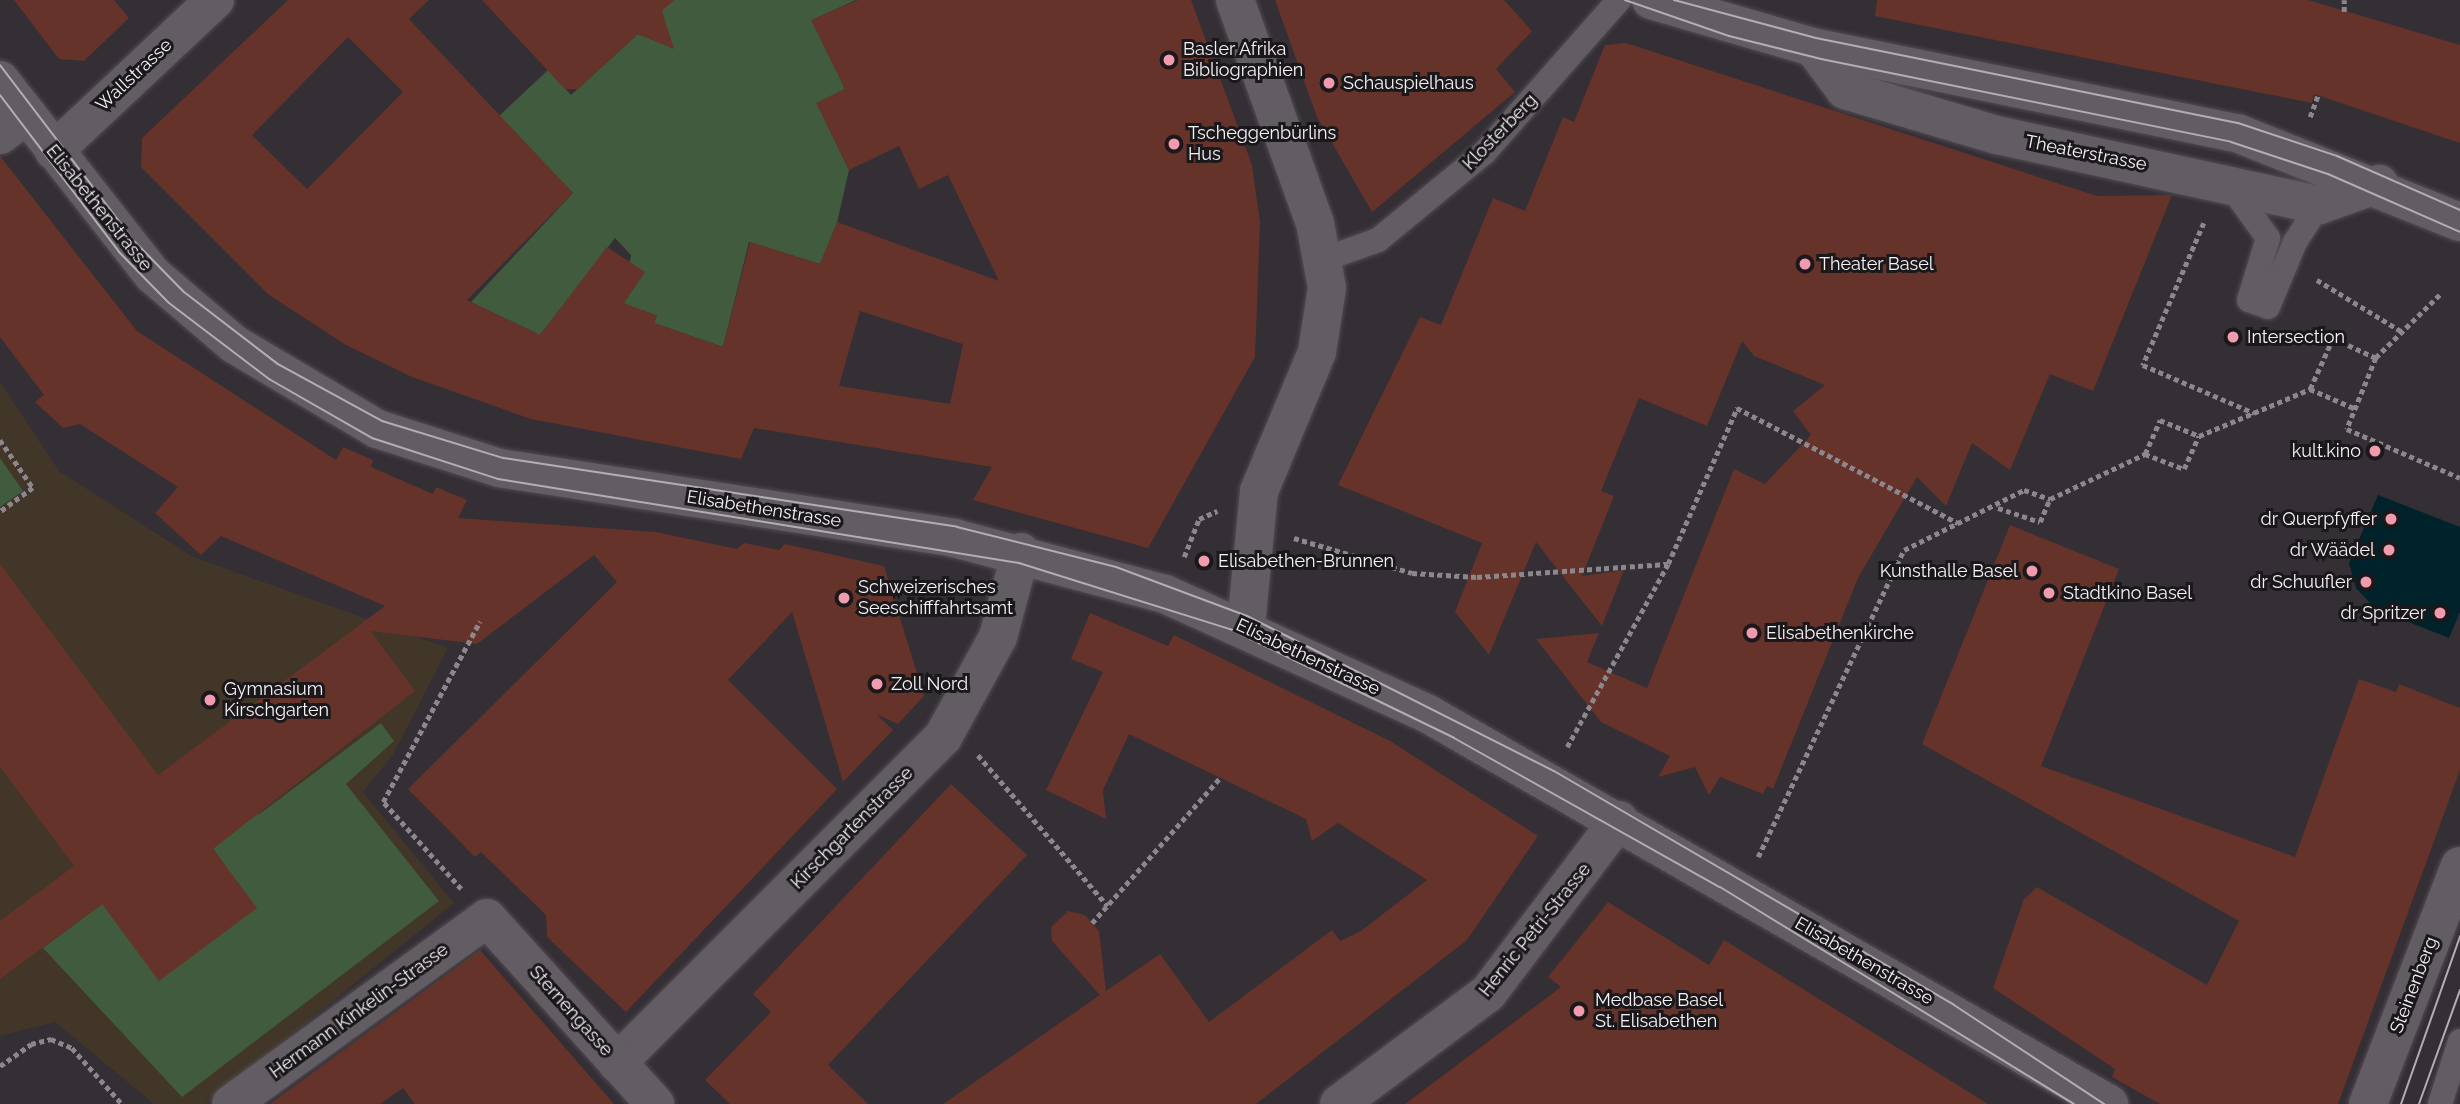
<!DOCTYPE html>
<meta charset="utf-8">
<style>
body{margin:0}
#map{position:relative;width:2460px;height:1104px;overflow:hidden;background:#342e35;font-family:Raleway,sans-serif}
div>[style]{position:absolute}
.education>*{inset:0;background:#413627}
.green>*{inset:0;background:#405b3d}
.water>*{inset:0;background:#00222b}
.building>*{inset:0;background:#65332a}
.path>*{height:4.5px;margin-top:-2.25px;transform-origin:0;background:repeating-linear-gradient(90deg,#8c878d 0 5px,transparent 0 8.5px)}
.roads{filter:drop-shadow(0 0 2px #504b51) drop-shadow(0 0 2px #504b51)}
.lane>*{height:24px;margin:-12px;padding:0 12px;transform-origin:12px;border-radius:12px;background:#625c63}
.street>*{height:38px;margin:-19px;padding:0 19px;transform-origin:19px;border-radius:19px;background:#625c63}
.secondary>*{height:38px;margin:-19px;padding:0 19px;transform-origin:19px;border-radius:19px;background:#625c63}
.tram>*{height:2px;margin:-1px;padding:0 1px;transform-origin:1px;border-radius:1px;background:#b3aeb3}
.dots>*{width:19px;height:19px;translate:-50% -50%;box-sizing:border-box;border:4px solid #1a181b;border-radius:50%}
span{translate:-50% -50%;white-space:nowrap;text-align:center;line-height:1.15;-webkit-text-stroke:6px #1a181b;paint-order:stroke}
.poi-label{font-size:18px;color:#f6f2f6}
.left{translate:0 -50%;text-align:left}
.right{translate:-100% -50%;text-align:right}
.street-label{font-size:18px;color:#f6f2f6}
</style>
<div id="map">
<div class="education">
<div style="clip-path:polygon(0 382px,59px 471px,193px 557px,448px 648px,394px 753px,363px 792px,454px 903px,206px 1104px,154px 1104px,55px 1022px,0 1036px)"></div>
</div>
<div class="green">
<div style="clip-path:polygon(639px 0,856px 0,812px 20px,845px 89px,817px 103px,849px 170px,837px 223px,820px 264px,749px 242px,723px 347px,654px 323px,657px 316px,642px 310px,639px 315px,623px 304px,631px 255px,615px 238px,540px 335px,471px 302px,573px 193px,499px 116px,548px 70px,571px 95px,638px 34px,653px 40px,667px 27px)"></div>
<div style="clip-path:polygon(0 458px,23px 491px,0 507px)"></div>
<div style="clip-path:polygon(381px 723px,394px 741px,346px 784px,439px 901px,182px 1097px,43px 948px,102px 904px,256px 908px,193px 821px,238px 788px,258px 815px)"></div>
</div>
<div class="water">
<div style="clip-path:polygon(2378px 495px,2460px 527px,2460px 612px,2449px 638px,2376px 609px,2356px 588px,2349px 563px)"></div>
</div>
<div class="building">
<div style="clip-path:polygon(14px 0,114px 0,129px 18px,84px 61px,59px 59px)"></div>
<div style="clip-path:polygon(evenodd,288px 0,429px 0,409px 19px,573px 193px,467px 300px,540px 335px,607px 247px,645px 272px,624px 303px,657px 316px,654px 323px,723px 347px,750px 242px,820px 264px,837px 222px,999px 281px,948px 175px,919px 189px,899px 146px,849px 170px,816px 103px,845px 89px,811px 20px,858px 0,1191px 0,1252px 165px,1260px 222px,1255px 357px,1148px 548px,973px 500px,992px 467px,754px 428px,741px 459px,531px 419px,412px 377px,346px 345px,269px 295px,141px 167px,142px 138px,288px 0,348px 37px,403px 92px,307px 189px,252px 135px,348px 37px,288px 0,860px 311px,963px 344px,950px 404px,839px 386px,860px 311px)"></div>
<div style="clip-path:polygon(482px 0,674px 0,662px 11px,674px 49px,638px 34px,578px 89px,565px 89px)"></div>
<div style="clip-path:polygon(1275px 0,1504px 0,1532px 31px,1496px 69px,1515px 92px,1372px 212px,1317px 117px)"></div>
<div style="clip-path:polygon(1877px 0,2308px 0,2460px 45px,2460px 143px,2314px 94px,2312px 103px,1875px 16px)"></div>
<div style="clip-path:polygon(1626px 43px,2097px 196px,2172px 195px,2093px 391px,2050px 374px,2010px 470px,1972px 443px,1946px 506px,1917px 477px,1858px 578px,1773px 789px,1767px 786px,1763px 794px,1720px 777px,1709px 795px,1695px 767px,1658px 777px,1670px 756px,1601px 722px,1536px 639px,1599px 633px,1587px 662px,1647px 688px,1734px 469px,1765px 484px,1811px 435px,1793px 411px,1825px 385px,1754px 356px,1742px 341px,1707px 426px,1639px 398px,1601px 491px,1614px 496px,1582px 576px,1624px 570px,1602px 626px,1536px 542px,1489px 655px,1455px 612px,1482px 543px,1338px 485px,1420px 317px,1441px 325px,1493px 198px,1525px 211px,1563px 117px,1574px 122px,1605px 45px)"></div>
<div style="clip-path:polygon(0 156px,137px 331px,336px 460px,343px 447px,373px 460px,371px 467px,433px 494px,436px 487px,467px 500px,458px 518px,656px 532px,737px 549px,744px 543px,779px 550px,785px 544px,884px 566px,924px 696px,898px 724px,876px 714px,893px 730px,843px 782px,792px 612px,728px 680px,837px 789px,626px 1012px,547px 937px,546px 915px,481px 852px,475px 857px,408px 789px,617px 582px,594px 555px,477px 644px,371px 631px,415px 691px,213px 849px,257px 908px,159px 981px,102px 904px,0 979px,0 921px,74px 866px,0 767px,0 564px,158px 775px,385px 606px,221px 536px,201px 555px,155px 513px,178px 487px,80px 424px,63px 428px,35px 402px,44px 395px,0 337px)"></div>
<div style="clip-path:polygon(2010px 525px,2119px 569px,2041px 766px,2295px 857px,2359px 679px,2396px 692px,2399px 684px,2460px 708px,2460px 770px,2338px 1104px,2160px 1104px,2112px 1077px,2115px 1069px,1993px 988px,2024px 899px,2037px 887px,2207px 985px,2239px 921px,1922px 744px)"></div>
<div style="clip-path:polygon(1090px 613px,1168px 646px,1174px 635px,1390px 741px,1538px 836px,1467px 940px,1256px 1104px,943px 1104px,1100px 995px,1052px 941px,1051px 927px,1068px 911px,1085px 915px,1099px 931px,1106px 991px,1160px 954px,1209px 1022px,1332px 930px,1340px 941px,1361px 931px,1427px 880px,1338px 823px,1312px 841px,1306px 819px,1129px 734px,1103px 790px,1106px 819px,1046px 790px,1103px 672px,1071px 659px)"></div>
<div style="clip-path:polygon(951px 784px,1027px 855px,828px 1065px,868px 1104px,730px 1104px,705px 1080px,771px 1012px,753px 994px)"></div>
<div style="clip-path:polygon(1608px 902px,1709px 965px,1724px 940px,1988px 1104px,1405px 1104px,1561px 987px,1548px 977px)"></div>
<div style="clip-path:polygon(480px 950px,614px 1104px,415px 1104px,403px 1088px,380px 1104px,270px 1104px)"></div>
</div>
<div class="path">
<div style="left:2344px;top:12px;width:12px;rotate:-90deg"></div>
<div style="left:2310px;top:117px;width:23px;rotate:-70deg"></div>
<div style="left:2204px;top:223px;width:155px;rotate:113.2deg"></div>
<div style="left:2143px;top:365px;width:121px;rotate:23.4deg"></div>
<div style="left:2317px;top:280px;width:98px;rotate:31.3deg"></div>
<div style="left:2440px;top:295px;width:90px;rotate:135.5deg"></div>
<div style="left:2376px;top:358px;width:77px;rotate:112.2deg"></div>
<div style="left:2347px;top:429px;width:123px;rotate:23.4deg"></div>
<div style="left:2310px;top:389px;width:50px;rotate:23.5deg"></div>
<div style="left:0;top:440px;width:58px;rotate:55.5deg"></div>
<div style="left:33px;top:488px;width:41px;rotate:144deg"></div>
<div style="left:2145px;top:454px;width:42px;rotate:21deg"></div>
<div style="left:2184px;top:469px;width:36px;rotate:-66deg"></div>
<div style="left:2199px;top:436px;width:121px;rotate:-22.9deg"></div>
<div style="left:2310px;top:389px;width:56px;rotate:-65.7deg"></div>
<div style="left:2333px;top:338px;width:47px;rotate:24.9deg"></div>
<div style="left:1998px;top:508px;width:44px;rotate:18.4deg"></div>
<div style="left:2040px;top:522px;width:25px;rotate:-67deg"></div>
<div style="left:2050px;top:499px;width:105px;rotate:-25.3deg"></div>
<div style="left:2145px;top:454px;width:37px;rotate:-66deg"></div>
<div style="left:2160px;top:420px;width:42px;rotate:22.3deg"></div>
<div style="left:1294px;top:538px;width:123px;rotate:16.5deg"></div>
<div style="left:1412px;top:573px;width:65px;rotate:3.5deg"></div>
<div style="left:1477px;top:577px;width:190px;rotate:-3.9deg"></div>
<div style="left:1184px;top:557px;width:41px;rotate:-68.5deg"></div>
<div style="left:1199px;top:519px;width:20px;rotate:-24deg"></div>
<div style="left:1567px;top:747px;width:209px;rotate:-61.1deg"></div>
<div style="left:1668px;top:564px;width:171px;rotate:-66.1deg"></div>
<div style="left:1737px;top:408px;width:249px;rotate:27.5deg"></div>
<div style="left:978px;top:755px;width:199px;rotate:49.3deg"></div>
<div style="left:1758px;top:857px;width:340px;rotate:-64.6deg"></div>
<div style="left:1904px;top:550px;width:134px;rotate:-26.6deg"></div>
<div style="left:2024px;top:490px;width:28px;rotate:19deg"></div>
<div style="left:461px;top:889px;width:117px;rotate:-131.9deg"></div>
<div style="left:383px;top:802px;width:205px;rotate:-61.8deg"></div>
<div style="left:1092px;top:923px;width:193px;rotate:-48.6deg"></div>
<div style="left:0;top:1066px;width:38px;rotate:-35deg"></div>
<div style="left:31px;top:1044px;width:21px;rotate:-14deg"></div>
<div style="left:51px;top:1039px;width:23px;rotate:23deg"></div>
<div style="left:72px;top:1048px;width:75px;rotate:48.2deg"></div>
</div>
<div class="roads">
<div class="lane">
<div style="left:2231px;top:187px;width:63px;rotate:54deg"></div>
<div style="left:2268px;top:238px;width:65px;rotate:107deg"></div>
<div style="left:2249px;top:300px;width:20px;rotate:20deg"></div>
<div style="left:2268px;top:307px;width:70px;rotate:-67.4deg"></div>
<div style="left:2295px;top:242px;width:44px;rotate:-57deg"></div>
<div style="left:1325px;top:259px;width:56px;rotate:-19.7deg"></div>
<div style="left:1378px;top:240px;width:137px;rotate:-39.4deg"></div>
<div style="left:1484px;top:153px;width:204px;rotate:-48.6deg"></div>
<div style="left:2440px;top:1104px;width:66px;rotate:-72.4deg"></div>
</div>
<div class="street">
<div style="left:1235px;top:0;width:237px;rotate:70.3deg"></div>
<div style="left:1315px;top:223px;width:66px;rotate:79.5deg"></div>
<div style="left:1327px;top:288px;width:65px;rotate:98.9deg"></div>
<div style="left:1317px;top:352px;width:151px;rotate:112.6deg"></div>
<div style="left:1259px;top:491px;width:137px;rotate:95.5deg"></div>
<div style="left:1651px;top:0;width:169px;rotate:16.2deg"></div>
<div style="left:1813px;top:47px;width:433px;rotate:11.5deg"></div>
<div style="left:2237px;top:133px;width:240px;rotate:21.8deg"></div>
<div style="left:1813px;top:47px;width:54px;rotate:53.3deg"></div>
<div style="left:1845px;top:90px;width:159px;rotate:16.5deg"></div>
<div style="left:1997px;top:135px;width:330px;rotate:12.3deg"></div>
<div style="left:2319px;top:205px;width:64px;rotate:-19.3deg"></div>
<div style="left:0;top:135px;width:34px;rotate:-37deg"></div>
<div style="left:54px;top:151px;width:221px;rotate:-43.2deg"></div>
<div style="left:617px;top:1063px;width:461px;rotate:-45deg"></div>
<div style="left:943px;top:737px;width:114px;rotate:-61.2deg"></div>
<div style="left:998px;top:637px;width:88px;rotate:-74.9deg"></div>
<div style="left:231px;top:1104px;width:316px;rotate:-36deg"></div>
<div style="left:487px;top:918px;width:251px;rotate:47.9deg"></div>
<div style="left:1339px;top:1104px;width:186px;rotate:-36.7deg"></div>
<div style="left:1488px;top:993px;width:217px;rotate:-52.9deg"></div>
<div style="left:2368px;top:1104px;width:255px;rotate:-68.9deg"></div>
</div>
<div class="secondary">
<div style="left:0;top:80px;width:248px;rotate:51.9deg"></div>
<div style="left:153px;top:275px;width:106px;rotate:40.4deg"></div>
<div style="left:234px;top:344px;width:166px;rotate:30.7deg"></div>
<div style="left:377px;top:429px;width:128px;rotate:17.7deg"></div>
<div style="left:499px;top:468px;width:460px;rotate:8.7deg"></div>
<div style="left:954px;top:538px;width:218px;rotate:14.9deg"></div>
<div style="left:1165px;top:594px;width:289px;rotate:24.5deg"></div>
<div style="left:1428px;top:714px;width:785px;rotate:29.8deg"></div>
</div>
</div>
<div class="tram">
<div style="left:1625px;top:0;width:110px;rotate:19.1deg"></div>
<div style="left:1729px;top:36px;width:95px;rotate:14deg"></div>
<div style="left:1821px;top:59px;width:418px;rotate:11.4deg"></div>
<div style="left:2231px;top:142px;width:102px;rotate:18.3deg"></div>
<div style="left:2328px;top:174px;width:144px;rotate:23.7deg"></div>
<div style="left:1674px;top:0;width:147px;rotate:15deg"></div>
<div style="left:1816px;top:38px;width:430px;rotate:11.4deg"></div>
<div style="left:2238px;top:123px;width:104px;rotate:18.4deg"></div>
<div style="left:2337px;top:156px;width:134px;rotate:23.7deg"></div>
<div style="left:0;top:65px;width:221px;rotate:52.7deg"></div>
<div style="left:134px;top:241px;width:71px;rotate:45.6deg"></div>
<div style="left:184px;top:292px;width:118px;rotate:37.5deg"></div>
<div style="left:278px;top:364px;width:119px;rotate:28.7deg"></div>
<div style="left:382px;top:421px;width:127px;rotate:17deg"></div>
<div style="left:503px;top:458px;width:459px;rotate:8.6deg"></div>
<div style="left:957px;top:527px;width:164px;rotate:14.1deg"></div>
<div style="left:1116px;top:567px;width:140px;rotate:20.5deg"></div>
<div style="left:1247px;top:616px;width:344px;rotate:26.8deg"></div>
<div style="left:1554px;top:771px;width:463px;rotate:30.3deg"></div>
<div style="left:1954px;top:1005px;width:180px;rotate:33.4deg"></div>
<div style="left:0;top:95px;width:197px;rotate:52.8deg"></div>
<div style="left:119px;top:252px;width:71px;rotate:45.6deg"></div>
<div style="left:169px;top:303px;width:126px;rotate:37.2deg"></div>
<div style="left:269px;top:379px;width:119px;rotate:29.8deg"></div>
<div style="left:372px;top:438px;width:133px;rotate:18deg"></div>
<div style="left:498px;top:479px;width:528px;rotate:9.16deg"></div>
<div style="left:1019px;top:563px;width:221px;rotate:17.4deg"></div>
<div style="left:1230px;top:629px;width:249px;rotate:25.9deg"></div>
<div style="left:1454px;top:738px;width:305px;rotate:29.3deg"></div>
<div style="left:1720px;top:887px;width:415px;rotate:31.5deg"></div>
<div style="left:2401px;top:1104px;width:178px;rotate:-70.6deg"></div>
<div style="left:2419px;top:1104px;width:121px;rotate:-70.2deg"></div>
</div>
<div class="dots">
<div style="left:1169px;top:60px;background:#f29aae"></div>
<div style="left:1329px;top:83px;background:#f29aae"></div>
<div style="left:1174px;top:144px;background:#f29aae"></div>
<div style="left:1805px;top:264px;background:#f29aae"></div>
<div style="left:2233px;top:337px;background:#f29aae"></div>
<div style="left:2375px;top:451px;background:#f29aae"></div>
<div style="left:2391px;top:519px;background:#f29aae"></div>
<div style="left:2389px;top:550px;background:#f29aae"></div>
<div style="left:1204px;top:561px;background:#f29aae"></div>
<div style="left:2032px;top:571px;background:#f29aae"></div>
<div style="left:2366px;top:582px;background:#f29aae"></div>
<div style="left:2049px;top:593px;background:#f29aae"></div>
<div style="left:844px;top:598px;background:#f29aae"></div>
<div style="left:2440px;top:613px;background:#f29aae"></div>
<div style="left:1752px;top:633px;background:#f29aae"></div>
<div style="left:877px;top:684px;background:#f29aae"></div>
<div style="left:210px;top:700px;background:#f29aae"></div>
<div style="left:1579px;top:1011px;background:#f29aae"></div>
</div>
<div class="poi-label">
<span class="left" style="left:1183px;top:60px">Basler Afrika<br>Bibliographien</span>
<span class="left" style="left:1343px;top:83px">Schauspielhaus</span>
<span class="left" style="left:1188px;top:144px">Tscheggenbürlins<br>Hus</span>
<span class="left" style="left:1819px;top:264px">Theater Basel</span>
<span class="left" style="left:2247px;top:337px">Intersection</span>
<span class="right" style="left:2361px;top:451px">kult.kino</span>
<span class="right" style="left:2377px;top:519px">dr Querpfyffer</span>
<span class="right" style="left:2375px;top:550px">dr Wäädel</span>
<span class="left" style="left:1218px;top:561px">Elisabethen-Brunnen</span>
<span class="right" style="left:2018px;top:571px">Kunsthalle Basel</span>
<span class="right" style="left:2352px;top:582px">dr Schuufler</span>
<span class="left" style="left:858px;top:598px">Schweizerisches<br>Seeschifffahrtsamt</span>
<span class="left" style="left:2063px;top:593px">Stadtkino Basel</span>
<span class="right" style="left:2426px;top:613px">dr Spritzer</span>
<span class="left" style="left:1766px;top:633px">Elisabethenkirche</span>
<span class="left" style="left:891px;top:684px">Zoll Nord</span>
<span class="left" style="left:224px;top:700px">Gymnasium<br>Kirschgarten</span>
<span class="left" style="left:1595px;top:1011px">Medbase Basel<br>St. Elisabethen</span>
</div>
<div class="street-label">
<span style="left:134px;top:75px;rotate:-43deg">Wallstrasse</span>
<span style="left:1500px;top:132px;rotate:-46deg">Klosterberg</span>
<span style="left:2086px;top:153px;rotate:11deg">Theaterstrasse</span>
<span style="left:99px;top:208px;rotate:51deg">Elisabethenstrasse</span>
<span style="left:764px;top:509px;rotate:9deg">Elisabethenstrasse</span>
<span style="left:1308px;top:657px;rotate:25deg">Elisabethenstrasse</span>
<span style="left:852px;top:828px;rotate:-45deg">Kirschgartenstrasse</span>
<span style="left:1535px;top:930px;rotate:-51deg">Henric Petri-Strasse</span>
<span style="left:1864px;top:961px;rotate:30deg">Elisabethenstrasse</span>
<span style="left:2414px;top:985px;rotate:-69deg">Steinenberg</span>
<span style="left:359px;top:1011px;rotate:-36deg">Hermann Kinkelin-Strasse</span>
<span style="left:571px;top:1011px;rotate:48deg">Sternengasse</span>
</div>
</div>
